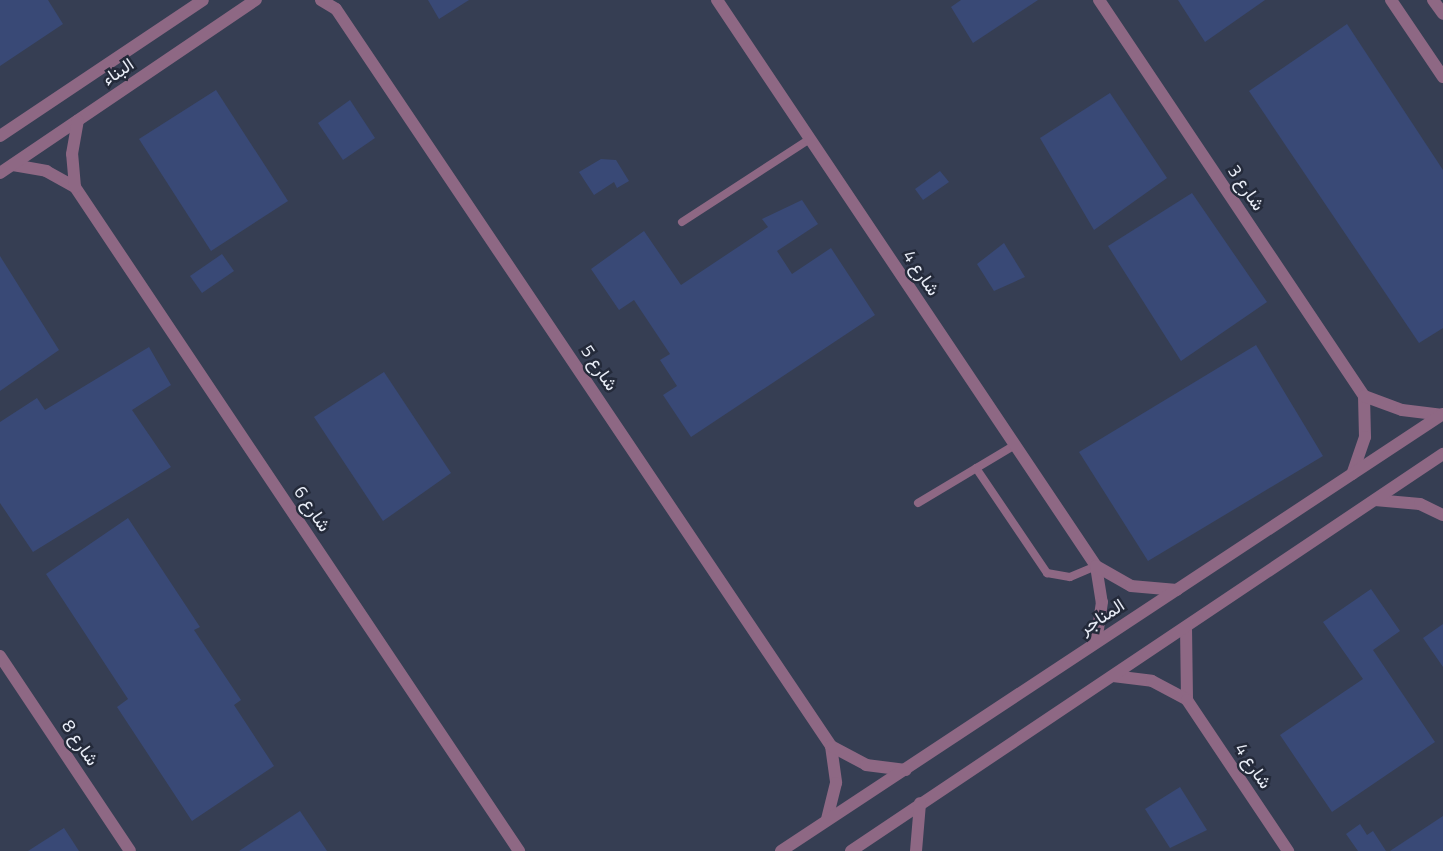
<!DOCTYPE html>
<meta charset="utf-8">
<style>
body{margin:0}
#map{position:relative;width:1443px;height:851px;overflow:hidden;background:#2e3444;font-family:"Titillium Web",Vazirmatn,sans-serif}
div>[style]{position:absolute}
.built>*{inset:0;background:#363e53}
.building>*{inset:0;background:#394976}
.lane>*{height:8px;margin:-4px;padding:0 4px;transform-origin:4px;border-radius:4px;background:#8e6884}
.street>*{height:12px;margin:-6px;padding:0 6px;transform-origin:6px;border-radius:6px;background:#8e6884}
span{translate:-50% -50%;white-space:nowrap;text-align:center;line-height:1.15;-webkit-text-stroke:5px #242a3a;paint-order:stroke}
.street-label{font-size:18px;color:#e9edf7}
</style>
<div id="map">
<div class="built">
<div style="clip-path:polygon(0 0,1443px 0,1443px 851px,0 851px)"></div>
</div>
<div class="building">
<div style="clip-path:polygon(0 0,48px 0,63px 24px,0 66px)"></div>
<div style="clip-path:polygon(428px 0,469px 0,439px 19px)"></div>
<div style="clip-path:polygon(961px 0,1038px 0,973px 43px,951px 7px)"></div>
<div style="clip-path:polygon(1178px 0,1265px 0,1205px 42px)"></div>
<div style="clip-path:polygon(1347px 24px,1443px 170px,1443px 328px,1419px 343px,1249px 91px)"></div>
<div style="clip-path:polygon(216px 90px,288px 201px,211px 251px,139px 139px)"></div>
<div style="clip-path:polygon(1110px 93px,1167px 178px,1094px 230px,1040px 138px)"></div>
<div style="clip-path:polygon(350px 100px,375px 138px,343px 160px,318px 123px)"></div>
<div style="clip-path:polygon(601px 159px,616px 160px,629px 181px,617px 188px,614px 182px,594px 195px,579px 172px)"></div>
<div style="clip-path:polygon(940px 171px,949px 182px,923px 200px,915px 189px)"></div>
<div style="clip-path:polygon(1192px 193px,1267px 302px,1181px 361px,1108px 246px)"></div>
<div style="clip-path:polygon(802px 200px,818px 224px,777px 251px,792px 274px,831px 248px,875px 315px,691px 437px,663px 395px,677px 386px,660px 360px,670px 354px,634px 300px,619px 310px,591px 269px,644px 231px,681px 285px,768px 227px,762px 219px)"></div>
<div style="clip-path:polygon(1004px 243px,1025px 277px,994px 291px,977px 264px)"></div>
<div style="clip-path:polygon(222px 254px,234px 271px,202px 293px,190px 276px)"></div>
<div style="clip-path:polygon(0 256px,59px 350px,0 391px)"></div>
<div style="clip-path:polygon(1256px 345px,1323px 456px,1148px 561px,1079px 452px)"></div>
<div style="clip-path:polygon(149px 347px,171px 385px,132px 410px,171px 467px,33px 552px,0 503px,0 422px,37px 398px,45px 410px)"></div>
<div style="clip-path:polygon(384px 372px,451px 473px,383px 521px,314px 417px)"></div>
<div style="clip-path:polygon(128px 518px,200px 627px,194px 630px,241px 700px,234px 705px,274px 766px,192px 821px,117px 707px,128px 699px,46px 574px)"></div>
<div style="clip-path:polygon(1371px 589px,1400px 631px,1373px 650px,1435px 742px,1332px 812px,1280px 735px,1363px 679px,1323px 622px)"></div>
<div style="clip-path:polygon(1443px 624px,1443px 667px,1423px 638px)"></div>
<div style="clip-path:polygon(1180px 787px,1207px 830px,1170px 848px,1145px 809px)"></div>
<div style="clip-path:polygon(300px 811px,327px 851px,239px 851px)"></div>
<div style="clip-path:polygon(1443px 816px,1443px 851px,1390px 851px)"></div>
<div style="clip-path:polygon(1360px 824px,1367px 835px,1373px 831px,1386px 851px,1358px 851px,1346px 834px)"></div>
<div style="clip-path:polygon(64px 828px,79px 851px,28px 851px)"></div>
</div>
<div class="lane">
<div style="left:682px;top:222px;width:153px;rotate:-33deg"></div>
<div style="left:976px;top:468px;width:127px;rotate:55.9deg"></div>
<div style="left:1047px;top:573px;width:23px;rotate:10deg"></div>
<div style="left:1070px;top:577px;width:28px;rotate:-23deg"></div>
<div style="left:918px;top:503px;width:113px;rotate:-30.9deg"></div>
</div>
<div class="street">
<div style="left:321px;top:0;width:17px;rotate:31deg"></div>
<div style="left:336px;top:9px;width:888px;rotate:56.11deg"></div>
<div style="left:831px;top:746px;width:37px;rotate:82deg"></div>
<div style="left:836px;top:783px;width:37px;rotate:104deg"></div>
<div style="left:717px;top:0;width:681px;rotate:56.19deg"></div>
<div style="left:1096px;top:566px;width:36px;rotate:81deg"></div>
<div style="left:1102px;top:602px;width:40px;rotate:98.5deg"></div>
<div style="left:1099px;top:0;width:476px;rotate:56.2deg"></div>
<div style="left:1364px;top:396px;width:41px;rotate:88.6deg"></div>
<div style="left:1365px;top:437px;width:39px;rotate:109deg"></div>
<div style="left:1391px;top:0;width:93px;rotate:56deg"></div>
<div style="left:1433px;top:0;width:17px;rotate:54deg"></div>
<div style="left:0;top:136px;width:244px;rotate:-33.8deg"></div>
<div style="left:13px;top:165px;width:34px;rotate:10deg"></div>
<div style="left:46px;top:171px;width:33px;rotate:29deg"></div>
<div style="left:75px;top:187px;width:799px;rotate:56.23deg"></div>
<div style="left:0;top:173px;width:309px;rotate:-34.1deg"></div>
<div style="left:75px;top:187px;width:33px;rotate:-95deg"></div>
<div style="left:72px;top:154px;width:34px;rotate:-80deg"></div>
<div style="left:1364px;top:396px;width:40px;rotate:20.2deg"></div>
<div style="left:1402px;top:410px;width:39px;rotate:7deg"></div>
<div style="left:1375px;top:500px;width:45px;rotate:5.1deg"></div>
<div style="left:1420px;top:504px;width:25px;rotate:26deg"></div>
<div style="left:1096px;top:566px;width:40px;rotate:29.7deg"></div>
<div style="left:1131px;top:586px;width:46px;rotate:5deg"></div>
<div style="left:1186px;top:627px;width:73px;rotate:89.2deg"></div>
<div style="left:0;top:656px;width:234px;rotate:56.3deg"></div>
<div style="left:1113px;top:676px;width:39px;rotate:7deg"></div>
<div style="left:1152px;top:681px;width:40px;rotate:28deg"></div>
<div style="left:1187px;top:700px;width:182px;rotate:56.2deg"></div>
<div style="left:831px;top:746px;width:40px;rotate:28deg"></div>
<div style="left:866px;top:765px;width:40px;rotate:7.1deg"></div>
<div style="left:781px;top:851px;width:793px;rotate:-33.43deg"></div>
<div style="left:851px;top:851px;width:713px;rotate:-33.85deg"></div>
<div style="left:916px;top:851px;width:48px;rotate:-85.2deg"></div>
</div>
<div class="street-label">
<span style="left:118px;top:72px;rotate:-34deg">البناء</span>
<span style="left:1246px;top:188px;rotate:56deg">شارع 3</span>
<span style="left:921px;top:273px;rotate:56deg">شارع 4</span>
<span style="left:599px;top:368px;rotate:56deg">شارع 5</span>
<span style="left:312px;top:509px;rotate:56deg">شارع 6</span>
<span style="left:1102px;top:617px;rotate:-33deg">المناجر</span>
<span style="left:80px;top:743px;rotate:56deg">شارع 8</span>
<span style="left:1253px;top:766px;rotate:56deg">شارع 4</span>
</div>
</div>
